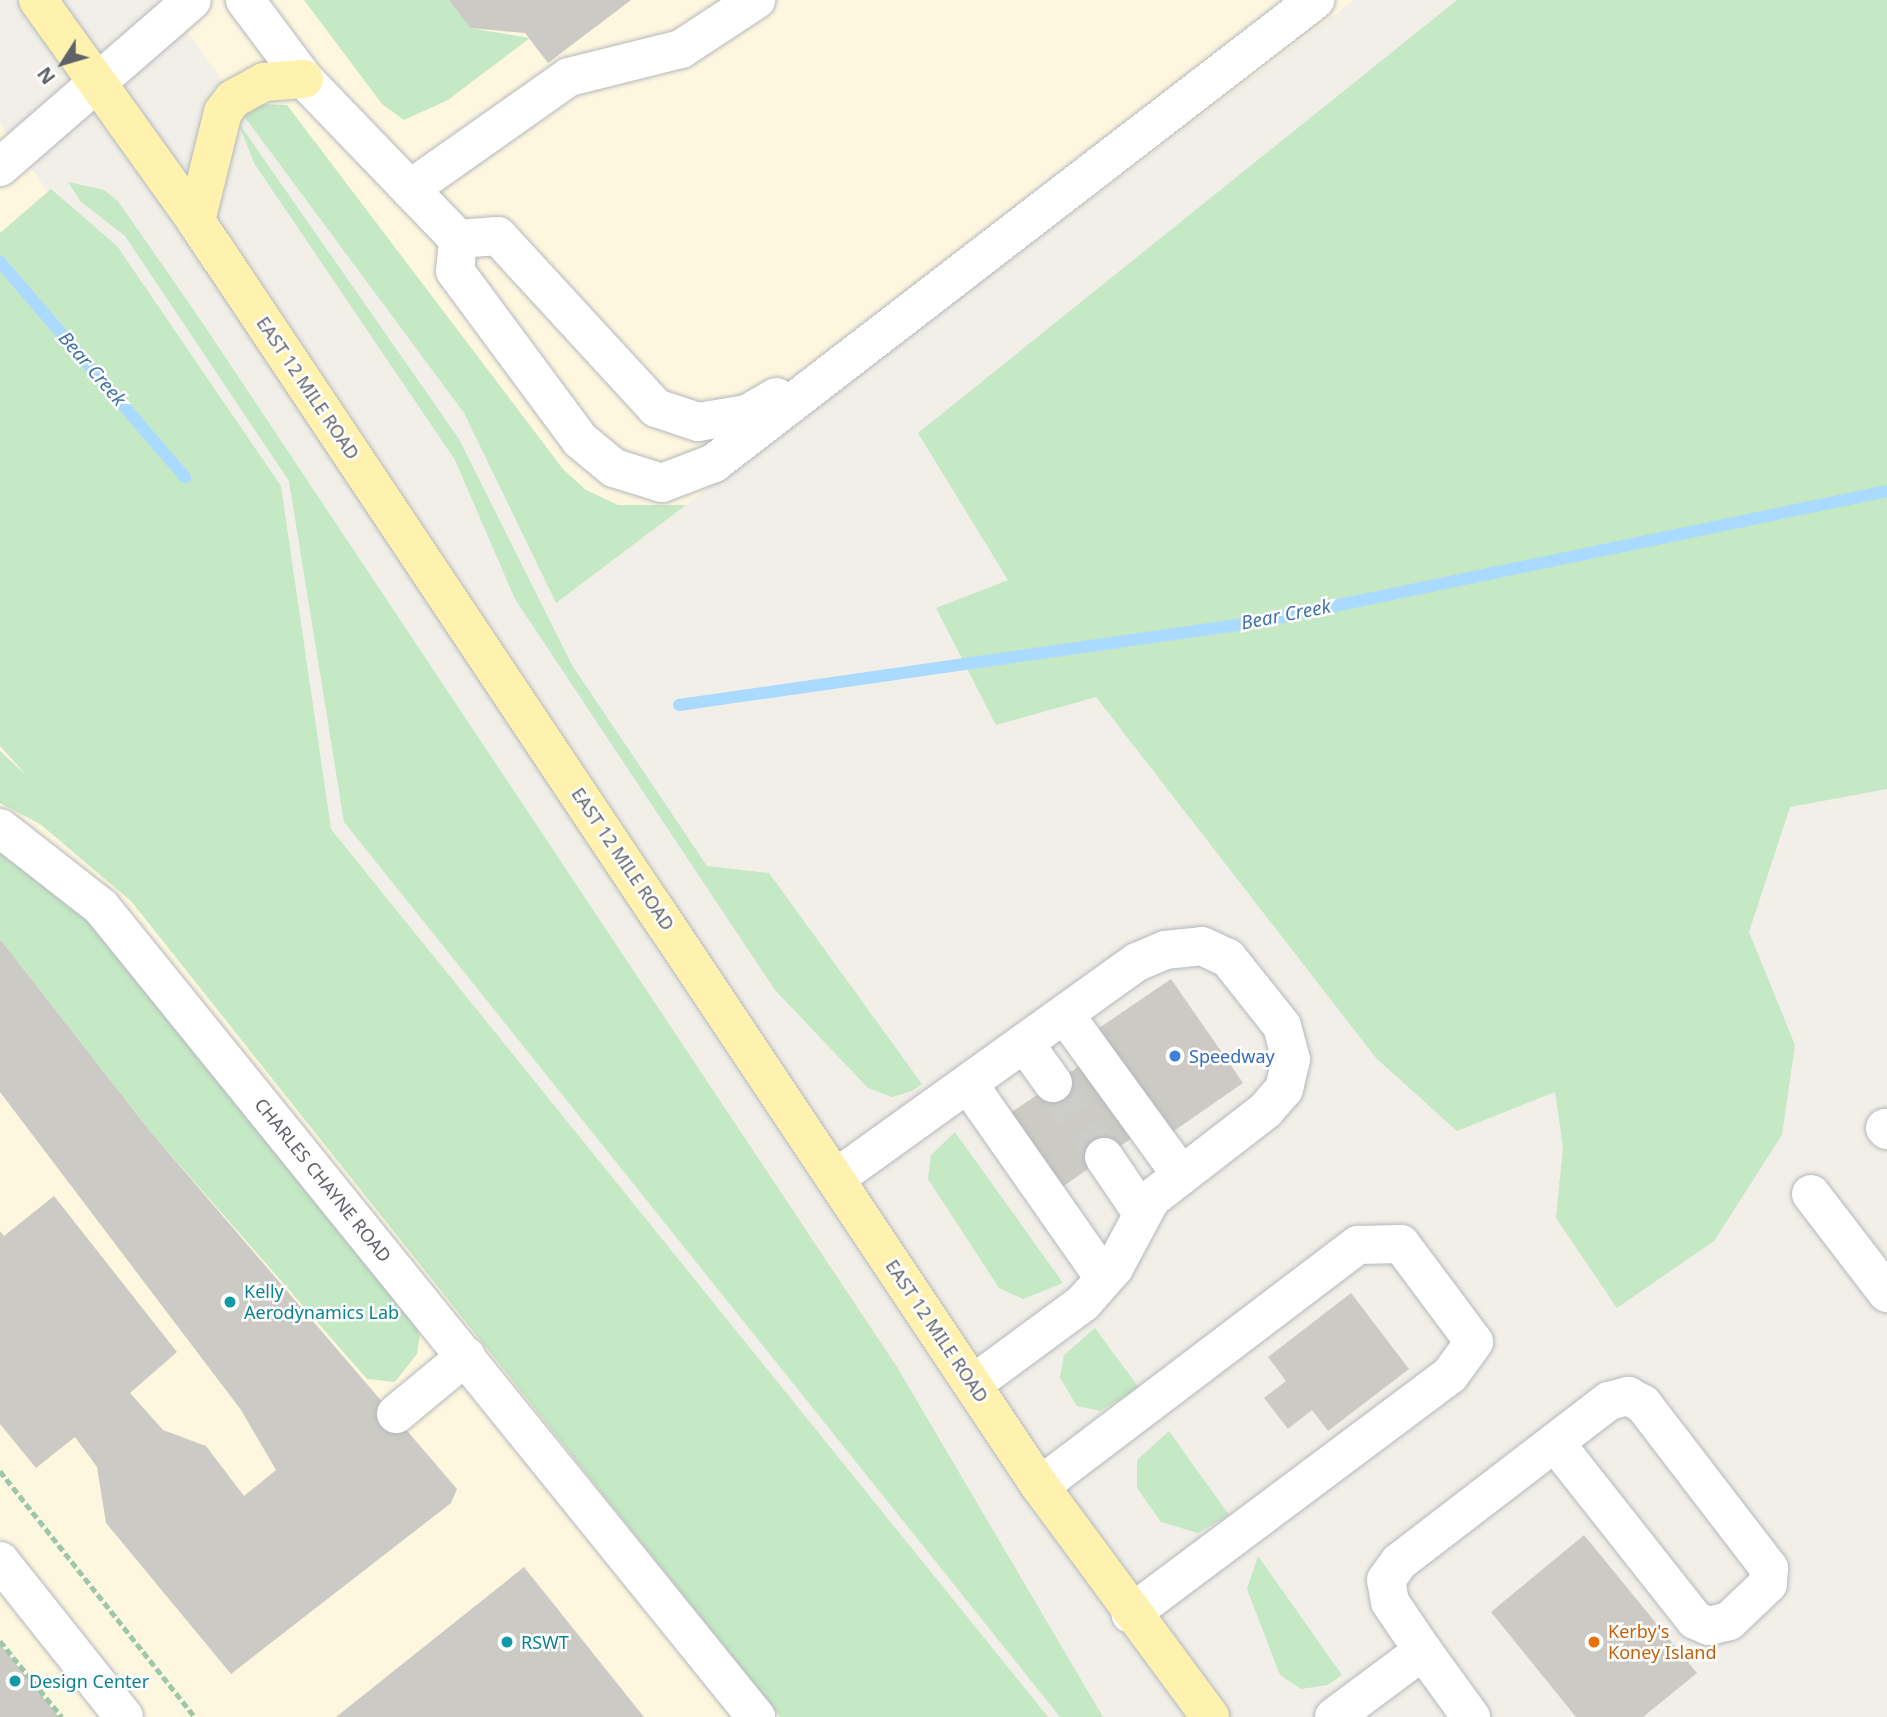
<!DOCTYPE html>
<style>
body{margin:0}
#map{position:relative;width:1887px;height:1717px;overflow:hidden;background:#f1efe8;font-family:"Noto Sans",sans-serif}
div>[style]{position:absolute}
.commercial>*{inset:0;background:#fef7e0}
.green>*{inset:0;background:#c5e8c5}
.stream>*{height:12px;margin:-6px;padding:0 6px;transform-origin:6px;border-radius:6px;background:#aadaff}
.building>*{inset:0;background:#cccac5}
.minor-tunnel>*{height:38px;margin-top:-19px;transform-origin:0;background:repeating-linear-gradient(90deg,#ccccc8 0 38px,transparent 0 57px)}
.path>*{height:4.5px;margin-top:-2.25px;transform-origin:0;background:repeating-linear-gradient(90deg,#9cc7a9 0 7px,transparent 0 10.5px)}
.roads{filter:drop-shadow(0 0 2px #b5b8bc) drop-shadow(0 0 2px #b5b8bc)}
.minor>*{height:38px;margin:-19px;padding:0 19px;transform-origin:19px;border-radius:19px;background:#fff}
.major>*{height:38px;margin:-19px;padding:0 19px;transform-origin:19px;border-radius:19px;background:#fff2af}
.dots>*{width:19px;height:19px;translate:-50% -50%;box-sizing:border-box;border:4px solid #fff;border-radius:50%}
span{translate:-50% -50%;white-space:nowrap;text-align:center;line-height:1.15;-webkit-text-stroke:5px #fff;paint-order:stroke}
.street-label{font-size:18px;color:#5f6368}
.shop-label{font-size:18px;color:#366cbe}
.left{translate:0 -50%;text-align:left}
.culture-label{font-size:18px;color:#0d838f}
.food-label{font-size:18px;color:#c56008}
.water-label{font-size:19px;color:#4174aa;font-style:italic}
.north{position:absolute;left:28px;top:28px;width:70px;height:70px;-webkit-text-stroke:5px #fff;paint-order:stroke;rotate:233deg;font-size:19px;font-weight:700;line-height:28px;text-align:center;color:#5f6368}
.north::after{content:'';display:block;margin:auto;width:24px;height:32px;background:#5f6368;clip-path:polygon(50% 0,100% 100%,50% 72%,0 100%)}
</style>
<div id="map">
<div class="commercial">
<div style="clip-path:polygon(164px 0,1354px 0,556px 603px,464px 413px)"></div>
<div style="clip-path:polygon(0 124px,54px 201px,138px 588px,1045px 1717px,0 1717px)"></div>
</div>
<div class="green">
<div style="clip-path:polygon(304px 0,449px 0,470px 28px,530px 38px,448px 100px,404px 120px,382px 104px)"></div>
<div style="clip-path:polygon(1457px 0,1887px 0,1887px 789px,1790px 807px,1749px 932px,1795px 1045px,1782px 1135px,1714px 1241px,1617px 1308px,1556px 1218px,1563px 1147px,1555px 1092px,1457px 1131px,1376px 1058px,1096px 697px,996px 725px,936px 608px,1008px 580px,918px 433px)"></div>
<div style="clip-path:polygon(261px 104px,287px 105px,563px 469px,586px 490px,618px 505px,686px 505px,556px 603px,464px 413px,244px 116px)"></div>
<div style="clip-path:polygon(238px 122px,459px 439px,572px 665px,707px 866px,769px 873px,922px 1084px,912px 1091px,892px 1097px,868px 1088px,775px 990px,515px 599px,455px 460px,254px 163px)"></div>
<div style="clip-path:polygon(68px 182px,104px 190px,118px 201px,204px 325px,897px 1367px,1103px 1717px,1060px 1717px,344px 822px,289px 481px,125px 236px,81px 202px)"></div>
<div style="clip-path:polygon(51px 189px,117px 246px,281px 486px,331px 829px,1048px 1717px,780px 1717px,131px 901px,40px 824px,0 803px,0 751px,27px 776px,0 746px,0 233px)"></div>
<div style="clip-path:polygon(0 853px,78px 905px,413px 1321px,420px 1335px,417px 1354px,395px 1382px,367px 1379px,149px 1130px,0 939px)"></div>
<div style="clip-path:polygon(955px 1132px,1063px 1283px,1023px 1299px,999px 1288px,928px 1179px,931px 1155px)"></div>
<div style="clip-path:polygon(1095px 1328px,1139px 1388px,1100px 1411px,1077px 1406px,1060px 1378px,1064px 1355px)"></div>
<div style="clip-path:polygon(1169px 1431px,1229px 1515px,1198px 1533px,1161px 1522px,1137px 1488px,1137px 1460px)"></div>
<div style="clip-path:polygon(1258px 1556px,1342px 1675px,1328px 1685px,1301px 1689px,1280px 1675px,1247px 1589px)"></div>
</div>
<div class="stream">
<div style="left:0;top:262px;width:284px;rotate:49.3deg"></div>
<div style="left:679px;top:705px;width:585px;rotate:-8.16deg"></div>
<div style="left:1258px;top:622px;width:642px;rotate:-11.76deg"></div>
</div>
<div class="building">
<div style="clip-path:polygon(449px 0,631px 0,548px 63px,525px 33px,470px 28px)"></div>
<div style="clip-path:polygon(0 939px,149px 1130px,457px 1489px,451px 1503px,231px 1674px,106px 1523px,97px 1467px,75px 1437px,36px 1468px,0 1424px,0 1231px,4px 1236px,54px 1196px,177px 1352px,130px 1393px,163px 1430px,206px 1446px,244px 1496px,276px 1470px,241px 1410px,0 1092px)"></div>
<div style="clip-path:polygon(1171px 979px,1243px 1083px,1171px 1133px,1099px 1028px)"></div>
<div style="clip-path:polygon(1088px 1060px,1139px 1133px,1061px 1188px,1009px 1114px)"></div>
<div style="clip-path:polygon(1351px 1293px,1409px 1369px,1328px 1431px,1312px 1410px,1288px 1429px,1264px 1398px,1286px 1381px,1268px 1357px)"></div>
<div style="clip-path:polygon(1584px 1535px,1697px 1673px,1643px 1717px,1576px 1717px,1491px 1612px)"></div>
<div style="clip-path:polygon(524px 1567px,644px 1717px,336px 1717px)"></div>
<div style="clip-path:polygon(0 1644px,59px 1717px,0 1717px)"></div>
</div>
<div class="minor-tunnel">
<div style="left:1053px;top:1083px;width:90px;rotate:55.4deg"></div>
</div>
<div class="path">
<div style="left:0;top:1471px;width:314px;rotate:51.6deg"></div>
<div style="left:0;top:1641px;width:98px;rotate:50.8deg"></div>
</div>
<div class="roads">
<div class="minor">
<div style="left:245px;top:0;width:99px;rotate:53.2deg"></div>
<div style="left:304px;top:79px;width:222px;rotate:46.1deg"></div>
<div style="left:458px;top:239px;width:40px;rotate:-4.3deg"></div>
<div style="left:498px;top:236px;width:234px;rotate:47.4deg"></div>
<div style="left:656px;top:408px;width:44px;rotate:18.4deg"></div>
<div style="left:698px;top:422px;width:50px;rotate:-9.3deg"></div>
<div style="left:747px;top:414px;width:34px;rotate:-30deg"></div>
<div style="left:0;top:167px;width:254px;rotate:-41deg"></div>
<div style="left:410px;top:189px;width:194px;rotate:-35.2deg"></div>
<div style="left:569px;top:77px;width:115px;rotate:-14deg"></div>
<div style="left:681px;top:49px;width:90px;rotate:-33.2deg"></div>
<div style="left:458px;top:239px;width:32px;rotate:95deg"></div>
<div style="left:455px;top:271px;width:210px;rotate:53.5deg"></div>
<div style="left:580px;top:440px;width:44px;rotate:39.5deg"></div>
<div style="left:614px;top:468px;width:50px;rotate:17.4deg"></div>
<div style="left:662px;top:483px;width:56px;rotate:-21deg"></div>
<div style="left:714px;top:463px;width:759px;rotate:-37.61deg"></div>
<div style="left:0;top:828px;width:128px;rotate:38deg"></div>
<div style="left:101px;top:907px;width:1042px;rotate:51.04deg"></div>
<div style="left:1065px;top:1015px;width:195px;rotate:54deg"></div>
<div style="left:1025px;top:1044px;width:48px;rotate:54.3deg"></div>
<div style="left:969px;top:1085px;width:236px;rotate:55deg"></div>
<div style="left:1885px;top:1128px;width:3px;rotate:45deg"></div>
<div style="left:1104px;top:1157px;width:68px;rotate:55.8deg"></div>
<div style="left:836px;top:1178px;width:370px;rotate:-35.7deg"></div>
<div style="left:1137px;top:962px;width:30px;rotate:-23deg"></div>
<div style="left:1165px;top:950px;width:37px;rotate:-6deg"></div>
<div style="left:1202px;top:946px;width:29px;rotate:25deg"></div>
<div style="left:1228px;top:958px;width:87px;rotate:51.5deg"></div>
<div style="left:1282px;top:1026px;width:34px;rotate:75deg"></div>
<div style="left:1291px;top:1059px;width:31px;rotate:103deg"></div>
<div style="left:1284px;top:1089px;width:28px;rotate:131deg"></div>
<div style="left:1266px;top:1110px;width:145px;rotate:142.3deg"></div>
<div style="left:1151px;top:1199px;width:78px;rotate:118.2deg"></div>
<div style="left:1114px;top:1268px;width:47px;rotate:131.5deg"></div>
<div style="left:1083px;top:1303px;width:137px;rotate:143.6deg"></div>
<div style="left:1811px;top:1194px;width:125px;rotate:52.5deg"></div>
<div style="left:396px;top:1414px;width:91px;rotate:-39.6deg"></div>
<div style="left:1040px;top:1486px;width:399px;rotate:-37.2deg"></div>
<div style="left:1358px;top:1245px;width:43px;rotate:-1.3deg"></div>
<div style="left:1401px;top:1244px;width:122px;rotate:53.3deg"></div>
<div style="left:1474px;top:1342px;width:41px;rotate:126deg"></div>
<div style="left:1450px;top:1375px;width:399px;rotate:143.2deg"></div>
<div style="left:0;top:1561px;width:199px;rotate:51.5deg"></div>
<div style="left:1423px;top:1651px;width:82px;rotate:54deg"></div>
<div style="left:1334px;top:1717px;width:111px;rotate:-36.6deg"></div>
<div style="left:1423px;top:1651px;width:59px;rotate:-124deg"></div>
<div style="left:1390px;top:1602px;width:22px;rotate:-100deg"></div>
<div style="left:1386px;top:1580px;width:22px;rotate:-54deg"></div>
<div style="left:1399px;top:1562px;width:265px;rotate:-37.5deg"></div>
<div style="left:1609px;top:1401px;width:20px;rotate:-15deg"></div>
<div style="left:1628px;top:1396px;width:17px;rotate:28deg"></div>
<div style="left:1643px;top:1404px;width:207px;rotate:52.5deg"></div>
<div style="left:1769px;top:1568px;width:16px;rotate:94deg"></div>
<div style="left:1768px;top:1584px;width:54px;rotate:136.5deg"></div>
<div style="left:1729px;top:1621px;width:21px;rotate:166deg"></div>
<div style="left:1709px;top:1626px;width:15px;rotate:-157deg"></div>
<div style="left:1695px;top:1620px;width:226px;rotate:-128.3deg"></div>
</div>
<div class="major">
<div style="left:38px;top:0;width:272px;rotate:54.4deg"></div>
<div style="left:196px;top:221px;width:1521px;rotate:56.29deg"></div>
<div style="left:1040px;top:1486px;width:287px;rotate:53.6deg"></div>
<div style="left:196px;top:221px;width:112px;rotate:-76.1deg"></div>
<div style="left:223px;top:112px;width:16px;rotate:-52deg"></div>
<div style="left:233px;top:99px;width:35px;rotate:-29deg"></div>
<div style="left:264px;top:82px;width:40px;rotate:-4.3deg"></div>
</div>
</div>
<div class="dots">
<div style="left:1175px;top:1056px;background:#3f7fe0"></div>
<div style="left:230px;top:1302px;background:#0f9aa8"></div>
<div style="left:507px;top:1642px;background:#0f9aa8"></div>
<div style="left:1594px;top:1642px;background:#e8710a"></div>
<div style="left:15px;top:1681px;background:#0f9aa8"></div>
</div>
<div class="street-label">
<span style="left:308px;top:388px;rotate:56deg">EAST 12 MILE ROAD</span>
<span style="left:623px;top:859px;rotate:56deg">EAST 12 MILE ROAD</span>
<span style="left:323px;top:1180px;rotate:51deg">CHARLES CHAYNE ROAD</span>
<span style="left:937px;top:1331px;rotate:56deg">EAST 12 MILE ROAD</span>
</div>
<div class="shop-label">
<span class="left" style="left:1189px;top:1056px">Speedway</span>
</div>
<div class="culture-label">
<span class="left" style="left:244px;top:1302px">Kelly<br>Aerodynamics Lab</span>
<span class="left" style="left:521px;top:1642px">RSWT</span>
<span class="left" style="left:29px;top:1681px">Design Center</span>
</div>
<div class="food-label">
<span class="left" style="left:1608px;top:1642px">Kerby's<br>Koney Island</span>
</div>
<div class="water-label">
<span style="left:92px;top:369px;rotate:49deg">Bear Creek</span>
<span style="left:1286px;top:615px;rotate:-11deg">Bear Creek</span>
</div>
<div class="north">N</div>
</div>
